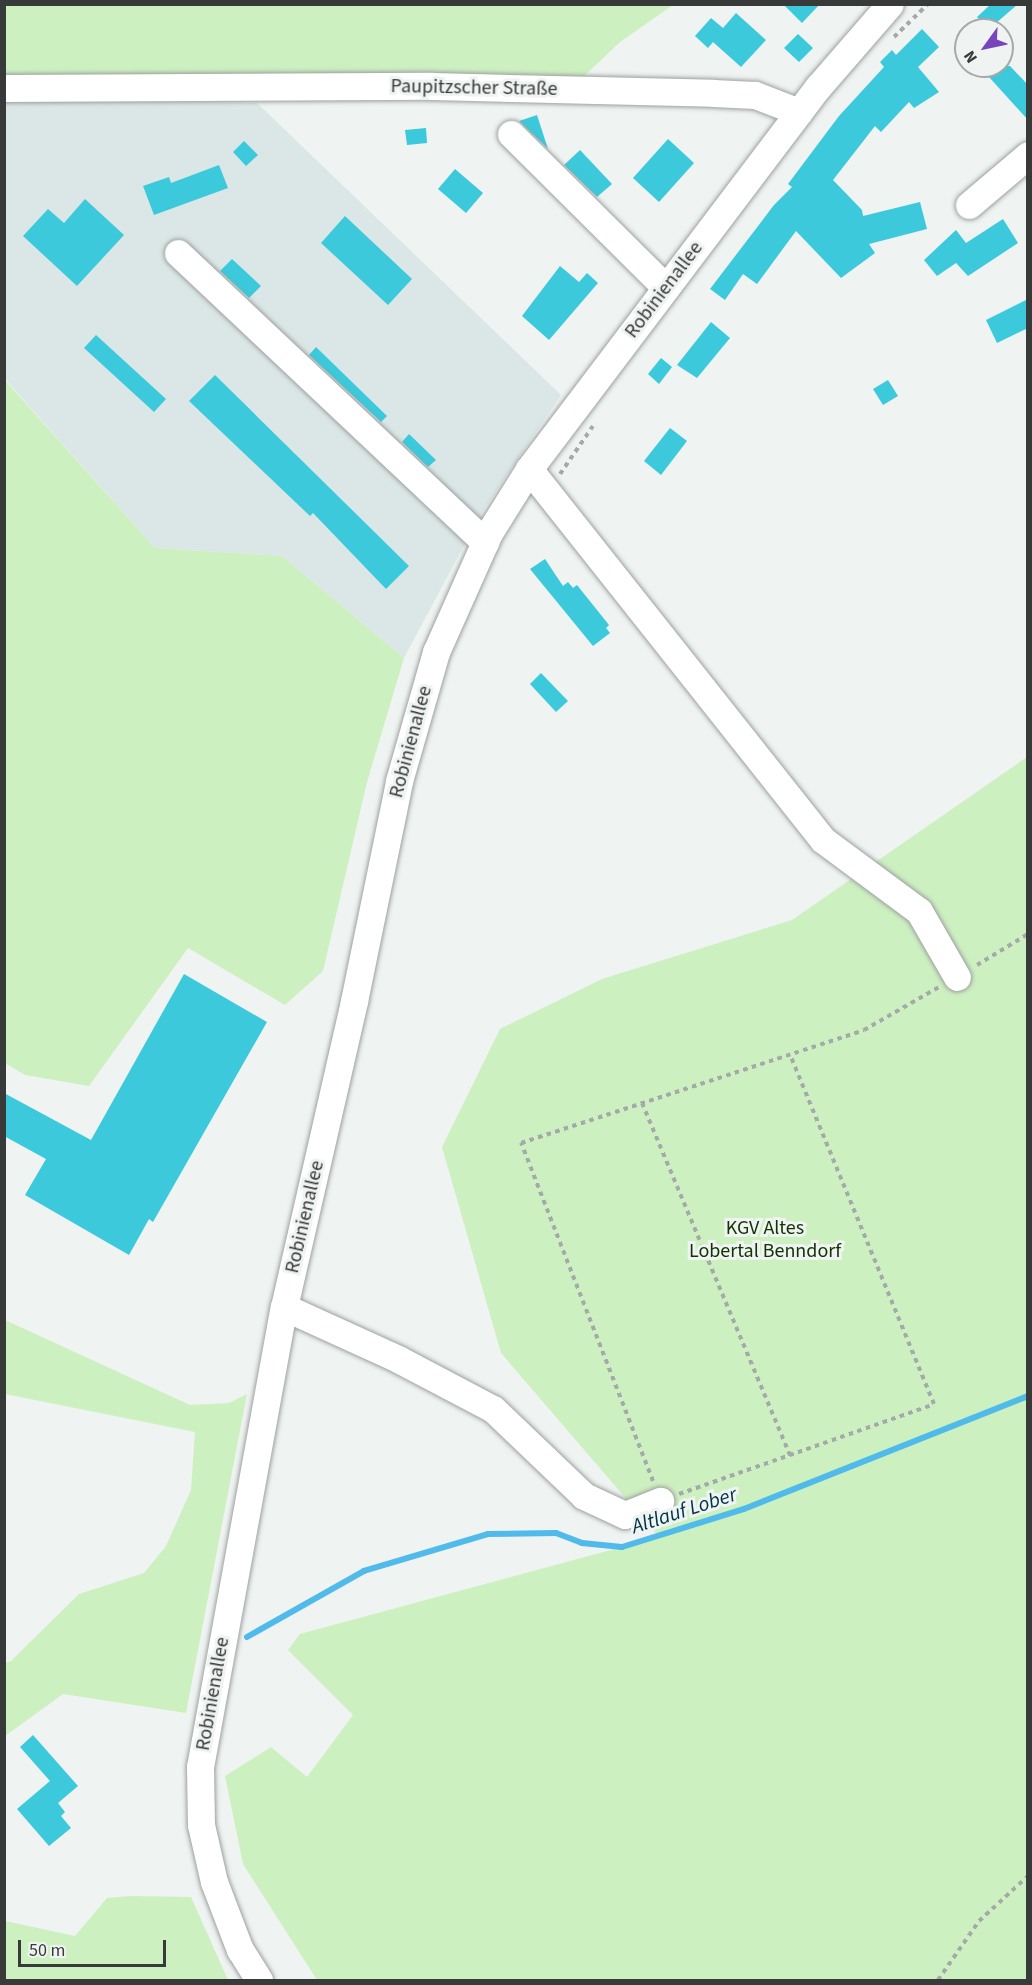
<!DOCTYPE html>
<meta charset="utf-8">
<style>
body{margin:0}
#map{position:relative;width:1032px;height:1985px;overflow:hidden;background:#eff3f2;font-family:"Source Sans 3",sans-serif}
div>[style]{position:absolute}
.built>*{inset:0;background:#dbe7e6}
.green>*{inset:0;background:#cdf0c1}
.stream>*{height:6px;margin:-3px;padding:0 3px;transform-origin:3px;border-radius:3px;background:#50bbea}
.building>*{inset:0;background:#3bc9db}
.path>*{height:4px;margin-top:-2px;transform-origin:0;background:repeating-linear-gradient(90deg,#a6a9a9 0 4.5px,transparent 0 9px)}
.roads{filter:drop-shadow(0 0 2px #9da1a0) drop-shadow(0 0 2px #9da1a0)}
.minor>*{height:27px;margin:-13.5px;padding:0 13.5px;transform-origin:13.5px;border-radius:13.5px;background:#fff}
span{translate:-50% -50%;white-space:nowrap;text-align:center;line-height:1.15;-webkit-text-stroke:6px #eff3f2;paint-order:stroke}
.street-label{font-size:20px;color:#383a3a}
.park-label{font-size:20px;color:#103300}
.water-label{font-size:21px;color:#003245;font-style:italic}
.frame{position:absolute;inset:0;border:6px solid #383a3a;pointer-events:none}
.north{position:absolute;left:954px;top:18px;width:60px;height:60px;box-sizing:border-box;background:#eff3f2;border:2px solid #a6a9a8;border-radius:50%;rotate:237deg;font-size:16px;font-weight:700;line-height:24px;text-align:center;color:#383a3a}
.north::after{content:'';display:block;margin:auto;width:21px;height:27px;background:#7845bc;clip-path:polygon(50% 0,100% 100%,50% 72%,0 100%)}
.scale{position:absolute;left:18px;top:1940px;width:148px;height:27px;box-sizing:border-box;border:3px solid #383a3a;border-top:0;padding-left:8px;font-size:18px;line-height:21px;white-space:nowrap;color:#383a3a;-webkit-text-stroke:4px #eff3f2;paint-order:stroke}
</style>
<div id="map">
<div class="built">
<div style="clip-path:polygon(4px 98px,257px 103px,561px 395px,482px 512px,404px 658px,282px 556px,155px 548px,5px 379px)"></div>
</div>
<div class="green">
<div style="clip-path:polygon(5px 5px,673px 5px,620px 42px,579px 81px,5px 81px)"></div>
<div style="clip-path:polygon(4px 379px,155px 548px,282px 556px,404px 658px,367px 782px,323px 971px,285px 1005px,188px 948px,89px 1086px,25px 1075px,5px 1063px)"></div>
<div style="clip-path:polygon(1027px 757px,1027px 1980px,317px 1980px,243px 1864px,225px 1776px,271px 1747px,307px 1777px,353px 1715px,288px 1650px,300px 1634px,659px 1537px,501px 1353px,442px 1147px,500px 1029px,602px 979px,792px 920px)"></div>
<div style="clip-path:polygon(5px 1320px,190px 1405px,229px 1403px,247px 1394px,186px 1713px,63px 1694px,5px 1736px,5px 1663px,11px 1661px,79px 1594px,144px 1573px,166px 1546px,191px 1490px,195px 1432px,5px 1394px)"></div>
<div style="clip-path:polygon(130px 1896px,191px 1897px,228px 1980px,5px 1980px,5px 1921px,75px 1936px,107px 1898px)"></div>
</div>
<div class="stream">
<div style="left:247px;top:1637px;width:134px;rotate:-29.4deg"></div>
<div style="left:364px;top:1571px;width:129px;rotate:-16.6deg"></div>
<div style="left:488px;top:1534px;width:68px;rotate:-0.8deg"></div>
<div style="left:556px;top:1533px;width:28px;rotate:21deg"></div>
<div style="left:582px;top:1543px;width:40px;rotate:5.7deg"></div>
<div style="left:622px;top:1547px;width:128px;rotate:-17.3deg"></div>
<div style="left:744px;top:1509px;width:306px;rotate:-21.7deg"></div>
</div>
<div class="building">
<div style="clip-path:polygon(783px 4px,820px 4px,802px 23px)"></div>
<div style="clip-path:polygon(991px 4px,1018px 4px,988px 30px,977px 17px)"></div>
<div style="clip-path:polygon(736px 13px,766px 40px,741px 67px,713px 42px,708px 48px,695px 36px,711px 18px,723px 28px)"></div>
<div style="clip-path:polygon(922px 29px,939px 47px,918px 67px,939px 92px,914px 108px,909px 102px,881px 132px,875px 126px,833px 180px,862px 210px,863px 216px,920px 202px,927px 229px,869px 244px,875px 253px,841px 278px,796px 231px,757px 284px,743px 274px,725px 300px,710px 289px,774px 205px,792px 187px,788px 184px,839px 116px,884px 67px,880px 62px,892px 50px,896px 55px)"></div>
<div style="clip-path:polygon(798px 34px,813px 48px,799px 62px,784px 48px)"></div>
<div style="clip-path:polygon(979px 66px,1010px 66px,1028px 85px,1028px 120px)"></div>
<div style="clip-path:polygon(537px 115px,548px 149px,519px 121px)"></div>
<div style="clip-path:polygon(426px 128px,427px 143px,407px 145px,405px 130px)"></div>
<div style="clip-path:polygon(668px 139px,694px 163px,659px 202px,633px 178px)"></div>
<div style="clip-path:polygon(244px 141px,258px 155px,246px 166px,233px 152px)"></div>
<div style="clip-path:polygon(580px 150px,612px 184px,597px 197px,564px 165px)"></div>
<div style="clip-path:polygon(219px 165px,228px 188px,154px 215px,143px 186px,169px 177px,171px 183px)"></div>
<div style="clip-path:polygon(455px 169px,483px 193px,466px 213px,438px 189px)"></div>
<div style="clip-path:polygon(85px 199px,124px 235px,77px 286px,23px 236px,48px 209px,64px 223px)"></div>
<div style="clip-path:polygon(345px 216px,412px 279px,388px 305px,321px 243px)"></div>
<div style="clip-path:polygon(1003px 219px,1018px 243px,968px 276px,956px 263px,937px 276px,924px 260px,956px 230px,966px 243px)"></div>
<div style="clip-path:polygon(232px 259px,261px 286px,249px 298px,220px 271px)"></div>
<div style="clip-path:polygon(560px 266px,579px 282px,587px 273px,598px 283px,549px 340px,522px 316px)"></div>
<div style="clip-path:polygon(1028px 299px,1028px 328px,997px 343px,986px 320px)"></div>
<div style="clip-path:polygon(711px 322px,730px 338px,697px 378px,677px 365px)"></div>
<div style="clip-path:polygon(96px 335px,166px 399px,154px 412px,84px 348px)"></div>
<div style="clip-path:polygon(316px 347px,387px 416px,381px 422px,309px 355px)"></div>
<div style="clip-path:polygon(661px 358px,672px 367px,659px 384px,648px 374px)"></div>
<div style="clip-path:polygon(215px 375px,409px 566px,386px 589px,313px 513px,310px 516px,189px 401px)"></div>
<div style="clip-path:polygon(888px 380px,898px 396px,883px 405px,873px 389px)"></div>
<div style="clip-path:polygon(670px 428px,687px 441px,661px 475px,644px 461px)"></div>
<div style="clip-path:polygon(409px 434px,436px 460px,428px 467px,402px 442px)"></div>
<div style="clip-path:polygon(545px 559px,563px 586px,568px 582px,573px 588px,577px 585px,609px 625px,606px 628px,610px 633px,593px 646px,530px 569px)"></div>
<div style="clip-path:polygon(541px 673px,568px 701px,556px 712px,530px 684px)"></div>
<div style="clip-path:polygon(184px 974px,267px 1022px,153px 1222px,149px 1219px,129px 1255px,25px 1195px,46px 1159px,4px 1136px,4px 1093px,91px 1140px)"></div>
<div style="clip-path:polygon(33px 1735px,78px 1786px,58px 1803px,65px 1812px,61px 1816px,71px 1828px,49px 1846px,17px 1809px,50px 1781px,20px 1747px)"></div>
</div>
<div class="path">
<div style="left:894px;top:37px;width:47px;rotate:-44.1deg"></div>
<div style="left:560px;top:474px;width:58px;rotate:-55.5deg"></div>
<div style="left:977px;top:965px;width:60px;rotate:-31.3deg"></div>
<div style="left:642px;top:1103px;width:382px;rotate:67.2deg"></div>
<div style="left:653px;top:1481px;width:363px;rotate:-111.3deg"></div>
<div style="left:521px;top:1143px;width:361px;rotate:-18.2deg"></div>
<div style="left:864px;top:1030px;width:86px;rotate:-29.8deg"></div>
<div style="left:679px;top:1494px;width:270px;rotate:-19.4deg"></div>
<div style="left:934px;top:1404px;width:378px;rotate:-112.4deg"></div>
<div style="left:938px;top:1980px;width:72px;rotate:-55.2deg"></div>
<div style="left:979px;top:1921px;width:67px;rotate:-42.6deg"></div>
</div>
<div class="roads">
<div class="minor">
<div style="left:4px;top:88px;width:428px;rotate:-0.3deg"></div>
<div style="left:432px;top:86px;width:281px;rotate:1.4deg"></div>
<div style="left:713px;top:93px;width:42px;rotate:2.7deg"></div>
<div style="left:755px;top:95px;width:47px;rotate:21.1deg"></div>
<div style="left:511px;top:134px;width:218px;rotate:44.8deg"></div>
<div style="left:969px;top:205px;width:77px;rotate:-40.3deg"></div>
<div style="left:178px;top:253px;width:422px;rotate:43.3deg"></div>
<div style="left:529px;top:469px;width:473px;rotate:51.6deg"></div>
<div style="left:823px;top:840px;width:119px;rotate:36.5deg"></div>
<div style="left:919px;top:911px;width:76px;rotate:60.1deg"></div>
<div style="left:284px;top:1307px;width:125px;rotate:24.5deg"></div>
<div style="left:398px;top:1359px;width:107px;rotate:27.8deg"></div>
<div style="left:493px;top:1409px;width:126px;rotate:43.7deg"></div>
<div style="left:584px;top:1496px;width:45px;rotate:24.9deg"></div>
<div style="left:625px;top:1515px;width:38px;rotate:-22deg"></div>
<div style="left:259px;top:1980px;width:36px;rotate:-122deg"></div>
<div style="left:240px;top:1950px;width:73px;rotate:-110.9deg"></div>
<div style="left:214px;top:1882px;width:58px;rotate:-102.8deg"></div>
<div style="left:201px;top:1825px;width:58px;rotate:-91deg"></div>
<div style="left:200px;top:1767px;width:468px;rotate:-79.7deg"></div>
<div style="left:284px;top:1307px;width:314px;rotate:-77.1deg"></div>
<div style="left:354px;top:1001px;width:225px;rotate:-78.4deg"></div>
<div style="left:399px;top:781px;width:134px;rotate:-74deg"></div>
<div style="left:436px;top:652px;width:130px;rotate:-66deg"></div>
<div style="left:489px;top:533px;width:75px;rotate:-58deg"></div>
<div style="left:529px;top:469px;width:480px;rotate:-52.9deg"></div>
<div style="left:819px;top:86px;width:108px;rotate:-49.1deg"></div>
</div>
</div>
<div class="street-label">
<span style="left:474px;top:88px;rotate:1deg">Paupitzscher Straße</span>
<span style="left:664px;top:290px;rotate:-53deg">Robinienallee</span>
<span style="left:411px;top:742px;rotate:-75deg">Robinienallee</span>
<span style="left:305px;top:1217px;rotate:-77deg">Robinienallee</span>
<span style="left:213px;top:1694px;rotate:-80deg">Robinienallee</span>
</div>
<div class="park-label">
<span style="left:765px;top:1240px">KGV Altes<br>Lobertal Benndorf</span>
</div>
<div class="water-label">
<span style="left:684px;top:1510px;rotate:-18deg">Altlauf Lober</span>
</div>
<div class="frame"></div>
<div class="north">N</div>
<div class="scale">50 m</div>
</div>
